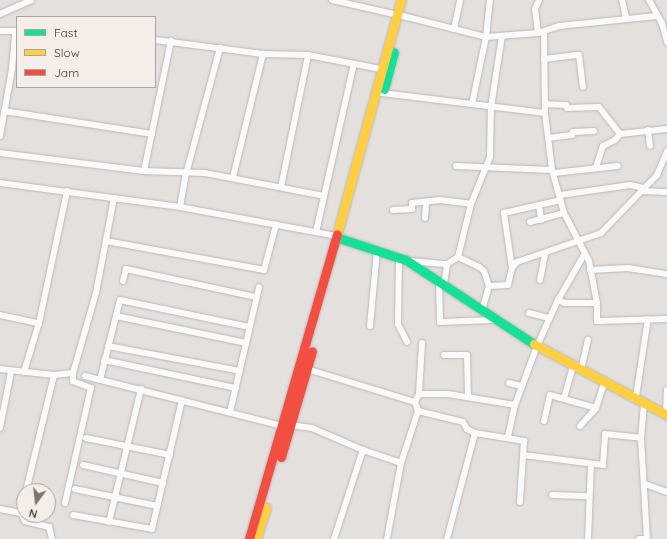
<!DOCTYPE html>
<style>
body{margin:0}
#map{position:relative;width:667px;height:539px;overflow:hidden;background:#e3e0de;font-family:Quicksand,sans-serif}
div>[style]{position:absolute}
.roads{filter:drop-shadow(0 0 1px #bab8b6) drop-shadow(0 0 1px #bab8b6)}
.street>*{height:6px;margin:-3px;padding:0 3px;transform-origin:3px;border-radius:3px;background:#fbfafa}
.fast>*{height:9px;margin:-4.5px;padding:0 4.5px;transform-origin:4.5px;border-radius:4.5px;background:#16e098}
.slow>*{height:9px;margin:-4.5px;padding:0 4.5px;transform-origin:4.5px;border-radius:4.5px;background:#ffcf43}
.jam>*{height:9px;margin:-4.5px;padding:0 4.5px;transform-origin:4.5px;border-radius:4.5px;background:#f24e42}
span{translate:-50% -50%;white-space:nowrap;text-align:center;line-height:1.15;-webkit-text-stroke:3px #f4ede8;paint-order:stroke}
.legend{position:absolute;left:16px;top:16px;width:140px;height:72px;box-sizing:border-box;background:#f4ede8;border:1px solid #aaa5a2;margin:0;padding:5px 7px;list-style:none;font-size:12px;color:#3c3a38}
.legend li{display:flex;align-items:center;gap:8px;height:20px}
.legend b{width:20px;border:1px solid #aaa5a2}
.north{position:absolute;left:16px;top:483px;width:40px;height:40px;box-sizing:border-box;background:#f4ede8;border:1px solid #aaa5a2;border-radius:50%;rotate:195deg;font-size:11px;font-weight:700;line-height:16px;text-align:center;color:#3c3a38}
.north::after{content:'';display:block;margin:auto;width:14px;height:18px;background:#767472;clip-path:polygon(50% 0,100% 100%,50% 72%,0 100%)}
</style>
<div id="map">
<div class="roads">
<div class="street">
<div style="left:332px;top:0;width:68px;rotate:12.8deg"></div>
<div style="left:622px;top:0;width:18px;rotate:77deg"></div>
<div style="left:649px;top:0;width:26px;rotate:61deg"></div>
<div style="left:662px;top:23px;width:20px;rotate:75deg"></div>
<div style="left:0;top:14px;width:34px;rotate:-24deg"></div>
<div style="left:403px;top:16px;width:86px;rotate:14.2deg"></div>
<div style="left:486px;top:37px;width:52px;rotate:-4.4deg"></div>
<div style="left:538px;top:33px;width:22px;rotate:-18deg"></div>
<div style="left:559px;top:26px;width:98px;rotate:-5.9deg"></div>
<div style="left:454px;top:29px;width:30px;rotate:-78deg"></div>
<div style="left:0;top:31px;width:17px"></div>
<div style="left:544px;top:32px;width:81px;rotate:89.3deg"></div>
<div style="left:545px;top:113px;width:57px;rotate:83deg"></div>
<div style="left:552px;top:170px;width:45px;rotate:74.4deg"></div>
<div style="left:564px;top:213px;width:54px;rotate:62.5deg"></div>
<div style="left:589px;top:261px;width:43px;rotate:79.2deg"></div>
<div style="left:597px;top:303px;width:18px;rotate:90deg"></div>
<div style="left:597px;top:321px;width:70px;rotate:-1.6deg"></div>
<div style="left:538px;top:33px;width:24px;rotate:-97deg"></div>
<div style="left:535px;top:9px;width:10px;rotate:-66deg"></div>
<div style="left:155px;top:40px;width:109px;rotate:7.4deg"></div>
<div style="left:263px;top:54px;width:45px;rotate:1.3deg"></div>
<div style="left:308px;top:55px;width:74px;rotate:10.9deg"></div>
<div style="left:544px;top:59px;width:35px;rotate:-7deg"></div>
<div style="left:579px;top:55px;width:32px;rotate:83deg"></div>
<div style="left:382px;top:93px;width:164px;rotate:7deg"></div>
<div style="left:472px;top:104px;width:68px;rotate:-78.2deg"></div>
<div style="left:486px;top:37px;width:37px;rotate:-84deg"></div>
<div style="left:545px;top:104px;width:21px;rotate:3deg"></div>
<div style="left:566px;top:105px;width:3px;rotate:72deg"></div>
<div style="left:567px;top:108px;width:32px;rotate:-2deg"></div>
<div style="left:599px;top:107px;width:34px;rotate:52deg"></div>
<div style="left:4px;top:111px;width:150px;rotate:8.8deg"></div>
<div style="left:648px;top:130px;width:16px;rotate:83deg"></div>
<div style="left:0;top:136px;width:68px;rotate:-79.8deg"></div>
<div style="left:12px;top:69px;width:37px;rotate:-85deg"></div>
<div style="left:548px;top:138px;width:24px;rotate:-7deg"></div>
<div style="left:572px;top:135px;width:3px;rotate:-72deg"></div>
<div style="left:573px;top:132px;width:21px;rotate:-3deg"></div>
<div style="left:0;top:153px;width:145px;rotate:7.1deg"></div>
<div style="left:144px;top:171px;width:61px;rotate:1.9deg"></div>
<div style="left:205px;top:173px;width:121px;rotate:10.9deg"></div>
<div style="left:456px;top:166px;width:96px;rotate:2.4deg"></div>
<div style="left:596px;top:167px;width:22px;rotate:-72deg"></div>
<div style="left:603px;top:146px;width:13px;rotate:-27deg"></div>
<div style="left:615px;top:140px;width:8px;rotate:-50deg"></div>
<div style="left:620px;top:134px;width:47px;rotate:-6.1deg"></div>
<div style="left:144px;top:171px;width:133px;rotate:-78.3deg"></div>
<div style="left:554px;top:173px;width:64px;rotate:-6.2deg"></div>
<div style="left:233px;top:177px;width:127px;rotate:-76.3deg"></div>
<div style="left:0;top:183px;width:182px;rotate:7.6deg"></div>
<div style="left:180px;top:207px;width:160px;rotate:10.5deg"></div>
<div style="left:281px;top:187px;width:135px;rotate:-78.4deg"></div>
<div style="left:641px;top:191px;width:26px;rotate:2deg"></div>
<div style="left:560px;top:195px;width:71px;rotate:-8.1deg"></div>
<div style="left:630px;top:185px;width:14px;rotate:12deg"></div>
<div style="left:539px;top:205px;width:15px;rotate:82deg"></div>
<div style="left:180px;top:207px;width:34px;rotate:-80deg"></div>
<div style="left:186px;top:174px;width:131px;rotate:-74.9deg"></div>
<div style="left:393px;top:210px;width:19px;rotate:-3deg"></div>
<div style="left:412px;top:209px;width:6px;rotate:-90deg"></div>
<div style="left:412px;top:203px;width:28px;rotate:-6deg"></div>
<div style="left:440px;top:200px;width:31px;rotate:7deg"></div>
<div style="left:425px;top:218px;width:16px;rotate:-86deg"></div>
<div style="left:530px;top:222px;width:35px;rotate:-15deg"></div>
<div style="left:316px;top:232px;width:172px;rotate:-77.3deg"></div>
<div style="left:106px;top:241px;width:161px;rotate:10.4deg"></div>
<div style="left:264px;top:270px;width:47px;rotate:-75.1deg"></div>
<div style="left:458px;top:257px;width:55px;rotate:-76.2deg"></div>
<div style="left:471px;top:204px;width:51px;rotate:-68deg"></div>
<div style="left:490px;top:157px;width:50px;rotate:-88.9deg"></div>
<div style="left:491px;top:107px;width:72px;rotate:-81.2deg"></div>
<div style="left:399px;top:258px;width:66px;rotate:90.9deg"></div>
<div style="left:398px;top:324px;width:20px;rotate:63deg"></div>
<div style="left:410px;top:261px;width:37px;rotate:5deg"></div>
<div style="left:447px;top:264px;width:13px;rotate:-32deg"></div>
<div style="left:458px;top:257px;width:23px;rotate:25deg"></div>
<div style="left:479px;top:267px;width:6px;rotate:39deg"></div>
<div style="left:484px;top:271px;width:16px;rotate:72deg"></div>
<div style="left:489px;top:286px;width:25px;rotate:106deg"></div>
<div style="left:512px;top:268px;width:8px;rotate:-50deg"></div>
<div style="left:517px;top:262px;width:89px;rotate:-19deg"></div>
<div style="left:601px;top:233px;width:81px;rotate:-46deg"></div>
<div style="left:657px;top:175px;width:26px;rotate:-67deg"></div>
<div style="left:590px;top:270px;width:38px;rotate:-3deg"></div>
<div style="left:628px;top:268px;width:39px;rotate:9deg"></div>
<div style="left:540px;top:280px;width:26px;rotate:-79deg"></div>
<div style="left:123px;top:281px;width:12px;rotate:-76deg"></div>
<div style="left:126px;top:269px;width:133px;rotate:12.2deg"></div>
<div style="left:439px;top:281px;width:41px;rotate:88.6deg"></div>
<div style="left:440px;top:322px;width:55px;rotate:-2.1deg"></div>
<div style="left:444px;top:284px;width:20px;rotate:-81deg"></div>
<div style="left:489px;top:286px;width:19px;rotate:-3deg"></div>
<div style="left:508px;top:285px;width:17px;rotate:-77deg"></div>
<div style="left:512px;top:268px;width:56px;rotate:-98.3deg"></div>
<div style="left:504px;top:213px;width:58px;rotate:-12.8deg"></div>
<div style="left:558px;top:300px;width:8px;rotate:23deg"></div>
<div style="left:565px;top:303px;width:32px"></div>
<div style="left:529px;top:313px;width:21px;rotate:14deg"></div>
<div style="left:0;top:315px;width:40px;rotate:12deg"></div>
<div style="left:116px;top:316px;width:133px;rotate:11.7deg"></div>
<div style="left:370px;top:326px;width:76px;rotate:-84.7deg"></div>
<div style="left:108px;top:346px;width:134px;rotate:10.7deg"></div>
<div style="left:444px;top:355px;width:23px"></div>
<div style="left:467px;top:355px;width:41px;rotate:88.6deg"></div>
<div style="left:104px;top:360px;width:135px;rotate:12deg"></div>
<div style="left:0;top:369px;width:54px;rotate:6.3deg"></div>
<div style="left:54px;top:375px;width:19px;rotate:-6deg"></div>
<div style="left:307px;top:369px;width:113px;rotate:17deg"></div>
<div style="left:581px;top:370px;width:31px;rotate:-77deg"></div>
<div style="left:24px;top:372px;width:51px;rotate:-73deg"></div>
<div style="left:39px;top:323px;width:135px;rotate:-78deg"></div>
<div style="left:85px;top:376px;width:204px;rotate:14.2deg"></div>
<div style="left:100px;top:380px;width:82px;rotate:-76deg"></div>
<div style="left:120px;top:300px;width:132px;rotate:11.8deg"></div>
<div style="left:509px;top:383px;width:12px;rotate:14deg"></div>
<div style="left:419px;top:394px;width:29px"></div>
<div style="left:448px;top:394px;width:68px;rotate:9.3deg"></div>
<div style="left:636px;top:397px;width:79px;rotate:-81.3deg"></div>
<div style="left:564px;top:398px;width:32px;rotate:-74deg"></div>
<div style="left:644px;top:404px;width:34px;rotate:95deg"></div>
<div style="left:641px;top:438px;width:101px;rotate:86.6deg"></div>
<div style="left:418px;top:411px;width:46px;rotate:13.7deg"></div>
<div style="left:463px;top:422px;width:8px;rotate:60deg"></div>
<div style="left:467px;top:429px;width:9px;rotate:27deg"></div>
<div style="left:475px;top:433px;width:50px;rotate:9.3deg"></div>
<div style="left:524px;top:441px;width:61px;rotate:93.8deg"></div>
<div style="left:230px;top:412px;width:128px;rotate:-76.9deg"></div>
<div style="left:666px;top:415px;width:25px;rotate:-88deg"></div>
<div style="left:544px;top:421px;width:27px;rotate:-77deg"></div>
<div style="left:550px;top:395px;width:48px;rotate:15.8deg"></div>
<div style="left:290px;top:425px;width:22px;rotate:8deg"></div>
<div style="left:312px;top:428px;width:56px;rotate:23.3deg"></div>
<div style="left:363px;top:450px;width:40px;rotate:18.9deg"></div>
<div style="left:580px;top:426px;width:24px;rotate:-48deg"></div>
<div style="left:596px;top:408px;width:29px;rotate:-72deg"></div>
<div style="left:0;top:428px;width:57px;rotate:-78.9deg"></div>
<div style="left:508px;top:437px;width:33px;rotate:-78deg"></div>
<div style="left:515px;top:405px;width:63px;rotate:-69.6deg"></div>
<div style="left:537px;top:346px;width:51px;rotate:-65.5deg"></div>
<div style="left:558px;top:300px;width:54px;rotate:-60.1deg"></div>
<div style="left:86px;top:438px;width:86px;rotate:11.4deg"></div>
<div style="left:523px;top:455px;width:81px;rotate:7.1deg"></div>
<div style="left:603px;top:465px;width:31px;rotate:-86deg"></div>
<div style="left:605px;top:434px;width:36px;rotate:6deg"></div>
<div style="left:83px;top:465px;width:82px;rotate:12.7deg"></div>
<div style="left:645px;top:484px;width:23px;rotate:20deg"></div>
<div style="left:75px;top:489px;width:84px;rotate:11.7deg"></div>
<div style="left:26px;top:491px;width:119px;rotate:-76.4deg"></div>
<div style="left:552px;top:495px;width:37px;rotate:2deg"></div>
<div style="left:65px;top:503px;width:118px;rotate:-77.3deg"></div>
<div style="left:91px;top:388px;width:19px;rotate:-159deg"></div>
<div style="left:73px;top:381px;width:8px;rotate:-90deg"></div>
<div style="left:73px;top:373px;width:83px;rotate:-74deg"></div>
<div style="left:96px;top:293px;width:97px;rotate:-79.3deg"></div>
<div style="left:0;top:509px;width:21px;rotate:11deg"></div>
<div style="left:21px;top:513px;width:13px;rotate:-77deg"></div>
<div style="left:21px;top:513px;width:9px;rotate:63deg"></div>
<div style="left:25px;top:521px;width:25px;rotate:14deg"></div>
<div style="left:49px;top:527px;width:12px;rotate:76deg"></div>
<div style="left:73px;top:515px;width:80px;rotate:10deg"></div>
<div style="left:152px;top:529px;width:132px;rotate:-76.9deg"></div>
<div style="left:109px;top:522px;width:137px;rotate:-76.5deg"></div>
<div style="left:334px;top:539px;width:94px;rotate:-72deg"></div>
<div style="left:387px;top:539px;width:77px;rotate:-79.6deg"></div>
<div style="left:401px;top:463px;width:55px;rotate:-71.9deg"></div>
<div style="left:418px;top:411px;width:9px;rotate:-108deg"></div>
<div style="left:415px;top:402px;width:9px;rotate:-63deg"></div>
<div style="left:419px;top:394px;width:51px;rotate:-86.6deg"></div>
<div style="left:447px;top:539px;width:110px;rotate:-75.2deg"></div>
<div style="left:588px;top:539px;width:74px;rotate:-87.7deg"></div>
<div style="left:639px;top:539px;width:8px"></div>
</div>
<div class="fast">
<div style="left:384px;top:89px;width:38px;rotate:-75deg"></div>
<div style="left:342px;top:239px;width:67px;rotate:18.2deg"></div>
<div style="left:406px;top:260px;width:153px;rotate:33.3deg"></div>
</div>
<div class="slow">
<div style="left:337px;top:234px;width:243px;rotate:-74.7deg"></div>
<div style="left:534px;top:344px;width:151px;rotate:28.1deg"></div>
<div style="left:256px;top:539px;width:33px;rotate:-72deg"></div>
</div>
<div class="jam">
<div style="left:281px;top:457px;width:110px;rotate:-73.7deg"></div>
<div style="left:249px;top:539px;width:317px;rotate:-73.9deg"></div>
</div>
</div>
<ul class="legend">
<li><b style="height:5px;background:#16e098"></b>Fast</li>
<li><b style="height:5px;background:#ffcf43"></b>Slow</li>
<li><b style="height:5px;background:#f24e42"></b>Jam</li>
</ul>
<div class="north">N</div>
</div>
